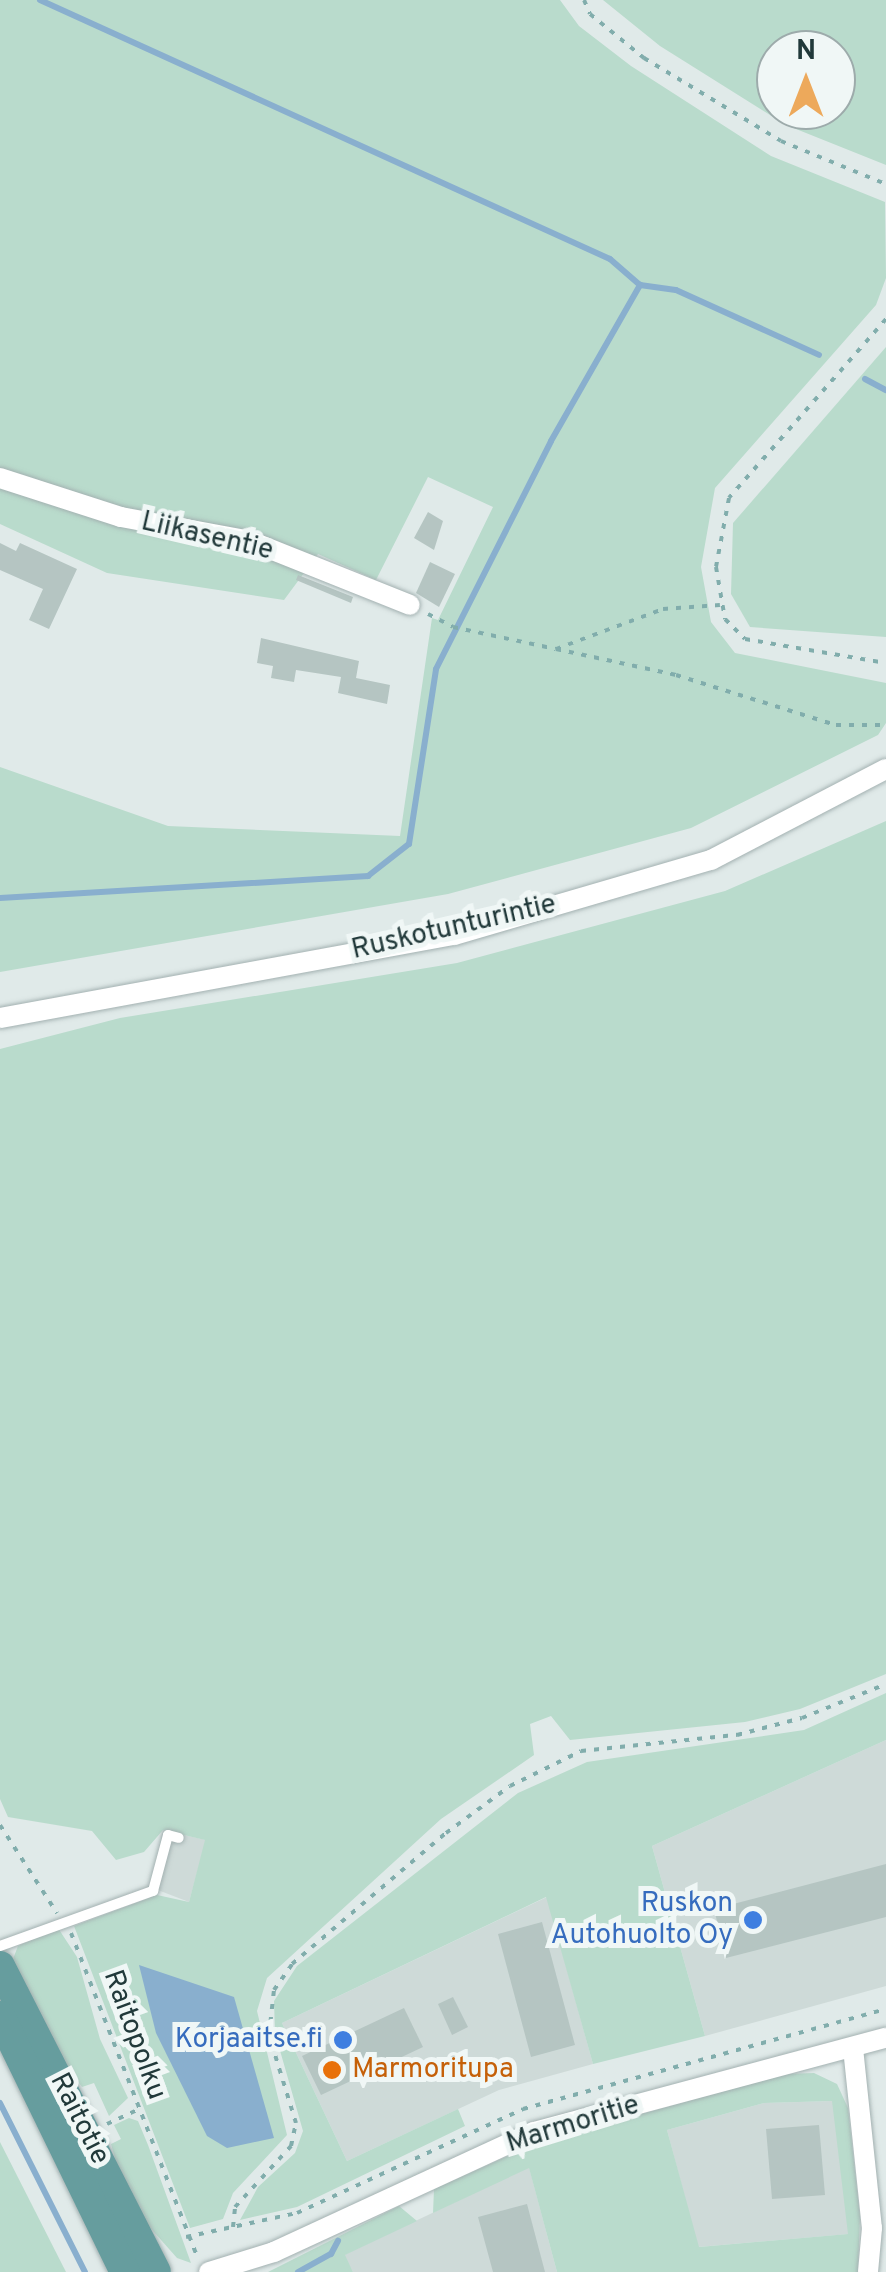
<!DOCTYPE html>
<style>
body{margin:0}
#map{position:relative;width:886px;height:2272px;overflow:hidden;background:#e0eae9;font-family:Overpass,sans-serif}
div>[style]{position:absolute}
.built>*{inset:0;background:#cedad8}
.green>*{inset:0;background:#b9dbcc}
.water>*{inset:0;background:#89afce}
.stream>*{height:6px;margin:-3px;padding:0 3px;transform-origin:3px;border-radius:3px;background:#89afce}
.building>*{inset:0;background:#b5c5c2}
.path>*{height:4px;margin-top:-2px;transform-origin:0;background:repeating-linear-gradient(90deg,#81adac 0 5px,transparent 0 13px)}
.roads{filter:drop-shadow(0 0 2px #a3b1b1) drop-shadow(0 0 2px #a3b1b1)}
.service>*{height:10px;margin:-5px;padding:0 5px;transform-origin:5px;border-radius:5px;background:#fff}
.minor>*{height:20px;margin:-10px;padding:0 10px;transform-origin:10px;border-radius:10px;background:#fff}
.primary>*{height:30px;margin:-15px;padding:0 15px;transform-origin:15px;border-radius:15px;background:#669d9e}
.dots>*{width:28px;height:28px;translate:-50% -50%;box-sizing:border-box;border:5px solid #f0f7f6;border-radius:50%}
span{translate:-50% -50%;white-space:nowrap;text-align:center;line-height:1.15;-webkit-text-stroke:10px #f0f7f6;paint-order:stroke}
.street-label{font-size:28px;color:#21393a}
.shop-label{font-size:28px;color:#366cbe}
.right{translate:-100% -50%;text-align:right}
.food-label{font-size:28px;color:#c56008}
.left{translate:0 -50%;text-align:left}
.north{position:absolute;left:756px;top:30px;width:100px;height:100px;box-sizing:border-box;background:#f0f7f6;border:2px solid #9dabab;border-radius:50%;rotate:0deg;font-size:28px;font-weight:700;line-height:40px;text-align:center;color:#21393a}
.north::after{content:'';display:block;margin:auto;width:35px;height:45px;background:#eda95b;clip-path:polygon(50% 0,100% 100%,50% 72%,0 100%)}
</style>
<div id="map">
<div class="built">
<div style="clip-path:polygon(886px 1740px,886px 1986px,705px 2036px,652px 1846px)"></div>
<div style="clip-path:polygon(163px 1830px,206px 1840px,189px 1902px,150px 1887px)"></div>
<div style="clip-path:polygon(547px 1897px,593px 2064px,499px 2090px,347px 2161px,282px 2023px)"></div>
<div style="clip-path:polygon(833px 2101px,849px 2234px,698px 2247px,667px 2130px,764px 2103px)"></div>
<div style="clip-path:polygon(529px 2167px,557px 2272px,353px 2272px,344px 2255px)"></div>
</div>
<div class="green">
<div style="clip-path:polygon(0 0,560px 0,579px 26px,631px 66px,771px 156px,885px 202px,886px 278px,876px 305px,715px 488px,701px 567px,711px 622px,735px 653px,886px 683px,886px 723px,878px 735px,691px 828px,448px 894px,0 972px,0 767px,168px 826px,400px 836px,432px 618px,438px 620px,493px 507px,428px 477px,376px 580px,318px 554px,284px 600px,107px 573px,0 524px)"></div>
<div style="clip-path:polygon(evenodd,603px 0,886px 0,886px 165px,786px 125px,660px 46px,603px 0,776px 50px,836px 50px,836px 110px,776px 110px,776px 50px)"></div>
<div style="clip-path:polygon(886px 347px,886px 637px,750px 627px,731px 594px,733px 523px)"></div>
<div style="clip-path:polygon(886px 821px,886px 1674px,800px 1709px,745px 1722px,570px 1740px,551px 1716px,530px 1724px,534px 1755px,441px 1819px,267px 1978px,257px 2011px,287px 2135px,233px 2193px,223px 2219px,190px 2228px,74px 1926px,157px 1895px,189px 1902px,205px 1840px,163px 1830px,144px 1852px,116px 1860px,92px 1831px,8px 1817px,0 1799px,0 1049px,120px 1018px,457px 963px,725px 891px)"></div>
<div style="clip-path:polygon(886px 1693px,886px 1740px,652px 1846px,705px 2036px,593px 2064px,546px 1897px,282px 2023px,347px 2161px,458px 2109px,465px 2126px,297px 2207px,240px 2220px,258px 2187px,295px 2153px,303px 2131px,275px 2033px,274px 2001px,297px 1966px,518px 1793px,587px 1762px,804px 1730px)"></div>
<div style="clip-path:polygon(58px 1928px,77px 1957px,100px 2039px,128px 2098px,109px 2116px,94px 2083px,82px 2087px,65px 2064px,13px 1959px,18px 1946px)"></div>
<div style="clip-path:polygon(evenodd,814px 2073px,837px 2084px,848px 2108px,860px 2216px,858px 2272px,557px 2272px,529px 2168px,433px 2213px,434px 2189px,537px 2143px,786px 2074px,814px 2073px,832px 2101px,848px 2234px,699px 2247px,667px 2130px,764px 2103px,832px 2101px)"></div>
<div style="clip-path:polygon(129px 2118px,138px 2121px,148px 2145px,191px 2263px,177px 2258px,146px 2223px,119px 2173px,111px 2144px,121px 2139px,114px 2125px)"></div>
<div style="clip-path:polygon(0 2142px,66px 2272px,0 2272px)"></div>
<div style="clip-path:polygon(399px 2206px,417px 2221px,345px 2255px,353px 2272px,268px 2272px)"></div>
</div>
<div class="water">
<div style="clip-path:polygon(139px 1965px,234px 1997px,274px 2138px,227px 2148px,207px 2136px,156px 2033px)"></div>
</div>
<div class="stream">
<div style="left:40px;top:0;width:626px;rotate:24.44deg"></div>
<div style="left:610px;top:259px;width:40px;rotate:41deg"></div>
<div style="left:865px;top:379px;width:24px;rotate:28deg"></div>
<div style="left:0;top:898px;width:369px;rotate:-3.4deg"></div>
<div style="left:368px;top:876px;width:52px;rotate:-38deg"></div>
<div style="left:409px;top:844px;width:177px;rotate:-81.2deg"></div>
<div style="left:436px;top:669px;width:255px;rotate:-63.2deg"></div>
<div style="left:551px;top:441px;width:180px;rotate:-60.3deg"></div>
<div style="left:640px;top:285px;width:36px;rotate:8deg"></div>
<div style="left:676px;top:290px;width:157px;rotate:24.4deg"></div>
<div style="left:0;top:2103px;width:189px;rotate:63.3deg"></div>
<div style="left:298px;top:2272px;width:38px;rotate:-29deg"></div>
<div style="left:331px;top:2254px;width:15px;rotate:-62deg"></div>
</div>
<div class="building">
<div style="clip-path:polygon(428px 512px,443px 521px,434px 550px,414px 538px)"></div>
<div style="clip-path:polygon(0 543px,16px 551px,20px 543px,77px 569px,49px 629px,29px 620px,43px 589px,0 570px)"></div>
<div style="clip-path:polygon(430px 562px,455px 574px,439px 607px,416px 593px)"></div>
<div style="clip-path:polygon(298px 575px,353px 597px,351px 603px,296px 580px)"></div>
<div style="clip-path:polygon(261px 638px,359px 661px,356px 678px,390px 685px,387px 704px,338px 693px,341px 677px,296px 670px,294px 682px,271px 678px,273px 666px,257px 663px)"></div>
<div style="clip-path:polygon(886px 1864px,886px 1917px,726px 1958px,714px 1909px)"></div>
<div style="clip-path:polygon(542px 1922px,575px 2045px,531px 2057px,498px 1934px)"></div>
<div style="clip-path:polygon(453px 1997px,468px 2027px,452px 2035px,438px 2004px)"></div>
<div style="clip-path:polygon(404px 2008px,423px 2047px,321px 2095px,302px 2056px)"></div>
<div style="clip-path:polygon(819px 2125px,825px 2195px,772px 2199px,766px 2129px)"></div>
<div style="clip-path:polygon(527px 2204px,545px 2272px,493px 2272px,478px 2217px)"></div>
</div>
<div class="path">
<div style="left:584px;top:0;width:15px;rotate:67deg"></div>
<div style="left:590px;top:14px;width:70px;rotate:39.2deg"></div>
<div style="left:644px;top:58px;width:160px;rotate:31.2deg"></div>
<div style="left:781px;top:141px;width:113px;rotate:22.3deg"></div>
<div style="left:886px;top:319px;width:238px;rotate:131.3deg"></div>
<div style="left:729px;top:498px;width:70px;rotate:100.7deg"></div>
<div style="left:716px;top:567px;width:53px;rotate:80.2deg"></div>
<div style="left:725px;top:619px;width:28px;rotate:45deg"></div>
<div style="left:745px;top:639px;width:143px;rotate:9.7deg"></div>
<div style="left:428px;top:614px;width:28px;rotate:27deg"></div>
<div style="left:453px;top:627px;width:105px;rotate:12.1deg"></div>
<div style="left:556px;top:649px;width:114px;rotate:-20.5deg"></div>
<div style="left:663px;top:609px;width:57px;rotate:-4deg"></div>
<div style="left:556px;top:649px;width:123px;rotate:12.2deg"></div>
<div style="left:676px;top:675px;width:168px;rotate:17.4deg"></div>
<div style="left:836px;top:725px;width:50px"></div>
<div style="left:0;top:1825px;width:105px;rotate:57.1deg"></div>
<div style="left:71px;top:1933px;width:350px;rotate:68.7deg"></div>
<div style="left:107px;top:2124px;width:35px;rotate:-25deg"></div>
<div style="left:233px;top:2227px;width:20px;rotate:-84deg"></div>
<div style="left:235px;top:2207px;width:83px;rotate:-47.4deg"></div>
<div style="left:291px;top:2146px;width:24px;rotate:-78deg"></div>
<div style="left:296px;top:2123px;width:92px;rotate:-107.1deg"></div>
<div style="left:269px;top:2035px;width:45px;rotate:-83.7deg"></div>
<div style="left:274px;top:1990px;width:32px;rotate:-55deg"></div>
<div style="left:292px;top:1964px;width:202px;rotate:-40.4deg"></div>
<div style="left:446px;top:1833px;width:79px;rotate:-36.3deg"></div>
<div style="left:510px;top:1786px;width:79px;rotate:-26.2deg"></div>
<div style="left:581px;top:1751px;width:157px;rotate:-5.9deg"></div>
<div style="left:737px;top:1735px;width:67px;rotate:-14.7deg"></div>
<div style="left:802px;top:1718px;width:91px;rotate:-22deg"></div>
<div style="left:186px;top:2237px;width:114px;rotate:-12.2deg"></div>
<div style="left:297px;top:2213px;width:249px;rotate:-24.7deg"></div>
<div style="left:523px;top:2109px;width:377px;rotate:-15.4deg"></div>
</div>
<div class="roads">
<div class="service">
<div style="left:0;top:1946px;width:163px;rotate:-19.8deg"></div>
<div style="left:153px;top:1891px;width:58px;rotate:-75deg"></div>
<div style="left:168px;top:1835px;width:11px;rotate:15deg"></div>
</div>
<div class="minor">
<div style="left:0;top:478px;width:127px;rotate:17.9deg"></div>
<div style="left:121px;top:517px;width:131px;rotate:10.5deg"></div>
<div style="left:250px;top:541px;width:172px;rotate:21.8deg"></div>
<div style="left:0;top:1018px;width:462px;rotate:-10.4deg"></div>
<div style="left:454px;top:935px;width:268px;rotate:-16.3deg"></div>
<div style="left:711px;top:860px;width:197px;rotate:-27.5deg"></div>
<div style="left:853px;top:2048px;width:181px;rotate:84deg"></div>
<div style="left:872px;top:2228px;width:44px;rotate:95.2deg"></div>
<div style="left:209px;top:2272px;width:68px;rotate:-17.1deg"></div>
<div style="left:274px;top:2252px;width:286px;rotate:-24.8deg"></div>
<div style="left:534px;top:2132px;width:364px;rotate:-15deg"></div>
</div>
<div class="primary">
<div style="left:0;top:1966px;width:343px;rotate:63deg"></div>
<div style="left:0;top:2016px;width:285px;rotate:64deg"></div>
</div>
</div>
<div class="dots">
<div style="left:753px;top:1920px;background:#3f7fe0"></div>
<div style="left:343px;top:2040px;background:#3f7fe0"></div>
<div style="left:332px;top:2070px;background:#e8710a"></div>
</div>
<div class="street-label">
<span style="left:207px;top:537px;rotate:13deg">Liikasentie</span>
<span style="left:454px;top:928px;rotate:-13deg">Ruskotunturintie</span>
<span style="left:134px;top:2035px;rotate:70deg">Raitopolku</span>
<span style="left:79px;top:2119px;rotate:63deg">Raitotie</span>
<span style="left:573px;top:2125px;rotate:-17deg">Marmoritie</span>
</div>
<div class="shop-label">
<span class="right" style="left:733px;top:1920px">Ruskon<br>Autohuolto Oy</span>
<span class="right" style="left:323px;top:2040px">Korjaaitse.fi</span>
</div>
<div class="food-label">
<span class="left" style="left:352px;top:2070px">Marmoritupa</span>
</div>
<div class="north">N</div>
</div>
